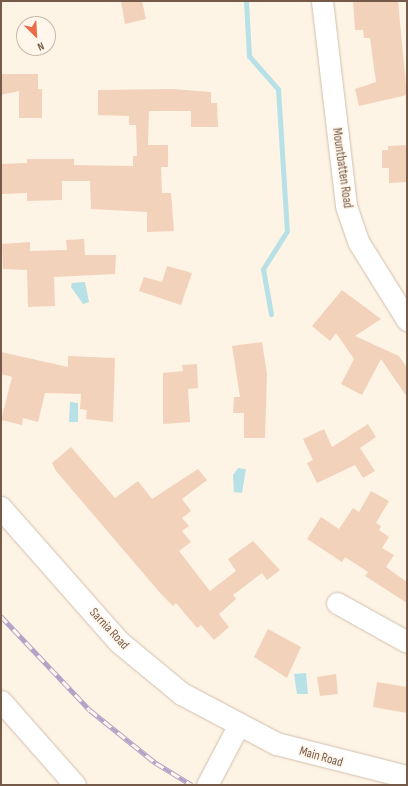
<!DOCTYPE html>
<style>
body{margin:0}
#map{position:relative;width:408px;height:786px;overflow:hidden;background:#fdf4e5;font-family:"Sofia Sans Condensed",sans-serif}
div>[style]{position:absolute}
.water>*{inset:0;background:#b8e0e7}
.stream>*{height:5px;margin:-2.5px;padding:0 2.5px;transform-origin:2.5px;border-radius:2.5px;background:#b8e0e7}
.building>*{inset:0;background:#f3d2bb}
.roads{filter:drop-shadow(0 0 1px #d1bead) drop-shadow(0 0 1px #d1bead)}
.street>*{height:21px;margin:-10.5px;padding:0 10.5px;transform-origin:10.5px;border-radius:10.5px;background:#fff}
.secondary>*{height:22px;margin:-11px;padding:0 11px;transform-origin:11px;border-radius:11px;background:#fff}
.rail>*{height:4.5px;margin-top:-2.25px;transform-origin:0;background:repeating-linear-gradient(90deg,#fff7eb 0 9px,#b6a2c7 0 18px);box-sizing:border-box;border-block:1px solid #b6a2c7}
span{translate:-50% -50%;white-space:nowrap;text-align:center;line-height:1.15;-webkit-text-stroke:3.5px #fff7eb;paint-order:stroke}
.street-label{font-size:13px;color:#765a49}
.frame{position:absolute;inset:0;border:2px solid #765a49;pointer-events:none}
.north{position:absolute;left:16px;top:16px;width:40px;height:40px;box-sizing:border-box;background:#fff7eb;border:1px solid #c8b8aa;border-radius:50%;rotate:156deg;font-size:11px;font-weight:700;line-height:16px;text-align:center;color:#765a49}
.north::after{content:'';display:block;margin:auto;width:14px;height:18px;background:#ea6d47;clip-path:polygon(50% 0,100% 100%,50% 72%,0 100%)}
</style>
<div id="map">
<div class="water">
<div style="clip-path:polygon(85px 282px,89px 302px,83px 304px,71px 287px,72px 283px)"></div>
<div style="clip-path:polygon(70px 402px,78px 403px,78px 422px,69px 422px)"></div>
<div style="clip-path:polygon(238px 468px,246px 469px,242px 493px,234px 492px,233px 475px)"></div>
<div style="clip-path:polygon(306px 673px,308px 694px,297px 694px,294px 674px)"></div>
</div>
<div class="stream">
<div style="left:246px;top:1px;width:55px;rotate:86.9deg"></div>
<div style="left:249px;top:56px;width:44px;rotate:48.7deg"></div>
<div style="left:278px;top:89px;width:142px;rotate:86.4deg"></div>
<div style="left:287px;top:231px;width:45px;rotate:122.3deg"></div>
<div style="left:263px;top:269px;width:46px;rotate:79.9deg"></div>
</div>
<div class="building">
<div style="clip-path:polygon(121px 1px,142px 1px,146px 19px,125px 24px)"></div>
<div style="clip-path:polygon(353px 1px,398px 1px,407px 95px,359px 106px,355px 89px,376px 82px,370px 38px,364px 38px,363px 30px,355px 30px)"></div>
<div style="clip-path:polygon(1px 74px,38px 74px,38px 89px,42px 89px,42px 118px,19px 118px,19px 91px,1px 95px)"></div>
<div style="clip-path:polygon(172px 89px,211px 92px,211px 103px,217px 103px,218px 127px,191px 127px,191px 111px,149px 111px,148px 145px,168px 145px,168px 167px,161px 167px,162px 193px,171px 193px,174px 231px,147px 232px,147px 212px,91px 209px,90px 181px,62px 181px,62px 200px,27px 201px,27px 193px,1px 194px,1px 164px,27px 163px,27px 159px,74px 159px,74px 165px,133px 166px,133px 156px,137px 156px,136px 125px,129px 125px,129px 116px,98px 115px,98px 90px)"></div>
<div style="clip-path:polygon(407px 145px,407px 182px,389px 183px,389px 168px,382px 168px,382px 150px,388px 150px,388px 146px)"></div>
<div style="clip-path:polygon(84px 239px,85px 255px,116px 255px,115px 274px,54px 277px,55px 306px,28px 307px,27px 270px,3px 269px,2px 244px,30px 242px,30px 251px,67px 250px,66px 240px)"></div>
<div style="clip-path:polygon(167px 266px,192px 273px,181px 305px,139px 291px,144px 277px,162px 282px)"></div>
<div style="clip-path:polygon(342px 290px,381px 319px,355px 336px,399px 356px,407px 368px,407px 397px,381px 359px,362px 395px,341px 384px,354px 359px,336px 333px,330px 341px,312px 326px)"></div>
<div style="clip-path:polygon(262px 342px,267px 374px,265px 438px,244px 438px,244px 413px,233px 413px,234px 397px,240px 397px,232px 346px)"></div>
<div style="clip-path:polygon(1px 352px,68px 367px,68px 356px,115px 358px,113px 422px,86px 419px,87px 410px,80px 409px,81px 394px,45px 393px,38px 422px,23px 418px,22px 425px,1px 420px,12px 377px,1px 374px)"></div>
<div style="clip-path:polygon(197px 364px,198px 388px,188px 389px,190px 422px,163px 424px,163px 373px,183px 371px,182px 365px)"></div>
<div style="clip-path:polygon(368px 424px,376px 437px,360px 448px,375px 471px,363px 478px,355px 465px,317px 483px,307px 463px,313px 460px,303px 439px,324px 429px,332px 447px)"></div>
<div style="clip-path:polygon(71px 447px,115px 498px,138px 481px,152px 499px,198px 469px,207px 480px,182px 499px,191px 511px,182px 518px,189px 526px,182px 531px,191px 542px,179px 551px,210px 591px,236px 571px,228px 559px,253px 541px,280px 570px,267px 580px,262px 573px,233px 595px,236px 599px,219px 614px,229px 627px,214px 640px,201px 625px,197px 628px,176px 603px,173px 606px,161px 594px,56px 471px,52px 463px)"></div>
<div style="clip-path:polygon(371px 491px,389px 501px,376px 523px,381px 526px,379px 530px,389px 537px,382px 548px,394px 555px,386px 567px,407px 582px,407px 603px,365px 576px,368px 572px,345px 557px,342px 562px,307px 539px,321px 517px,339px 529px,353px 508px,359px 512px)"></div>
<div style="clip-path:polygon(268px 629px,301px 647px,287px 678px,254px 657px)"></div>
<div style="clip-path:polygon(336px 674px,338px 694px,320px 696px,317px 677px)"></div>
<div style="clip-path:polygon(377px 682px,407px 687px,407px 713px,373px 707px)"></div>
</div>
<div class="roads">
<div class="street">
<div style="left:322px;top:1px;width:206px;rotate:83.3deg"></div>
<div style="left:346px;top:206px;width:39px;rotate:71deg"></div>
<div style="left:359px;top:243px;width:91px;rotate:58.1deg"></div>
<div style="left:337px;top:603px;width:80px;rotate:29.1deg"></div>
<div style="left:1px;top:701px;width:112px;rotate:48.6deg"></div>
<div style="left:207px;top:785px;width:67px;rotate:-62.3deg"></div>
</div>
<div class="secondary">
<div style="left:1px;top:508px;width:179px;rotate:48.6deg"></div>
<div style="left:119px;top:642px;width:82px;rotate:39.5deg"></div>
<div style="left:182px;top:694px;width:107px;rotate:27.8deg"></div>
<div style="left:277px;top:744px;width:134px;rotate:14.2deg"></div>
</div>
</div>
<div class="rail">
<div style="left:1px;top:616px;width:129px;rotate:46.6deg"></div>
<div style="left:90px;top:710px;width:85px;rotate:38.8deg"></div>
<div style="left:156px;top:763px;width:42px;rotate:31.4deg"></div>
</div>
<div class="street-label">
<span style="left:342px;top:168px;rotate:82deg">Mountbatten Road</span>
<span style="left:109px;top:629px;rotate:47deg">Sarnia Road</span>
<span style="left:321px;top:757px;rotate:16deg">Main Road</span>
</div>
<div class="frame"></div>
<div class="north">N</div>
</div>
